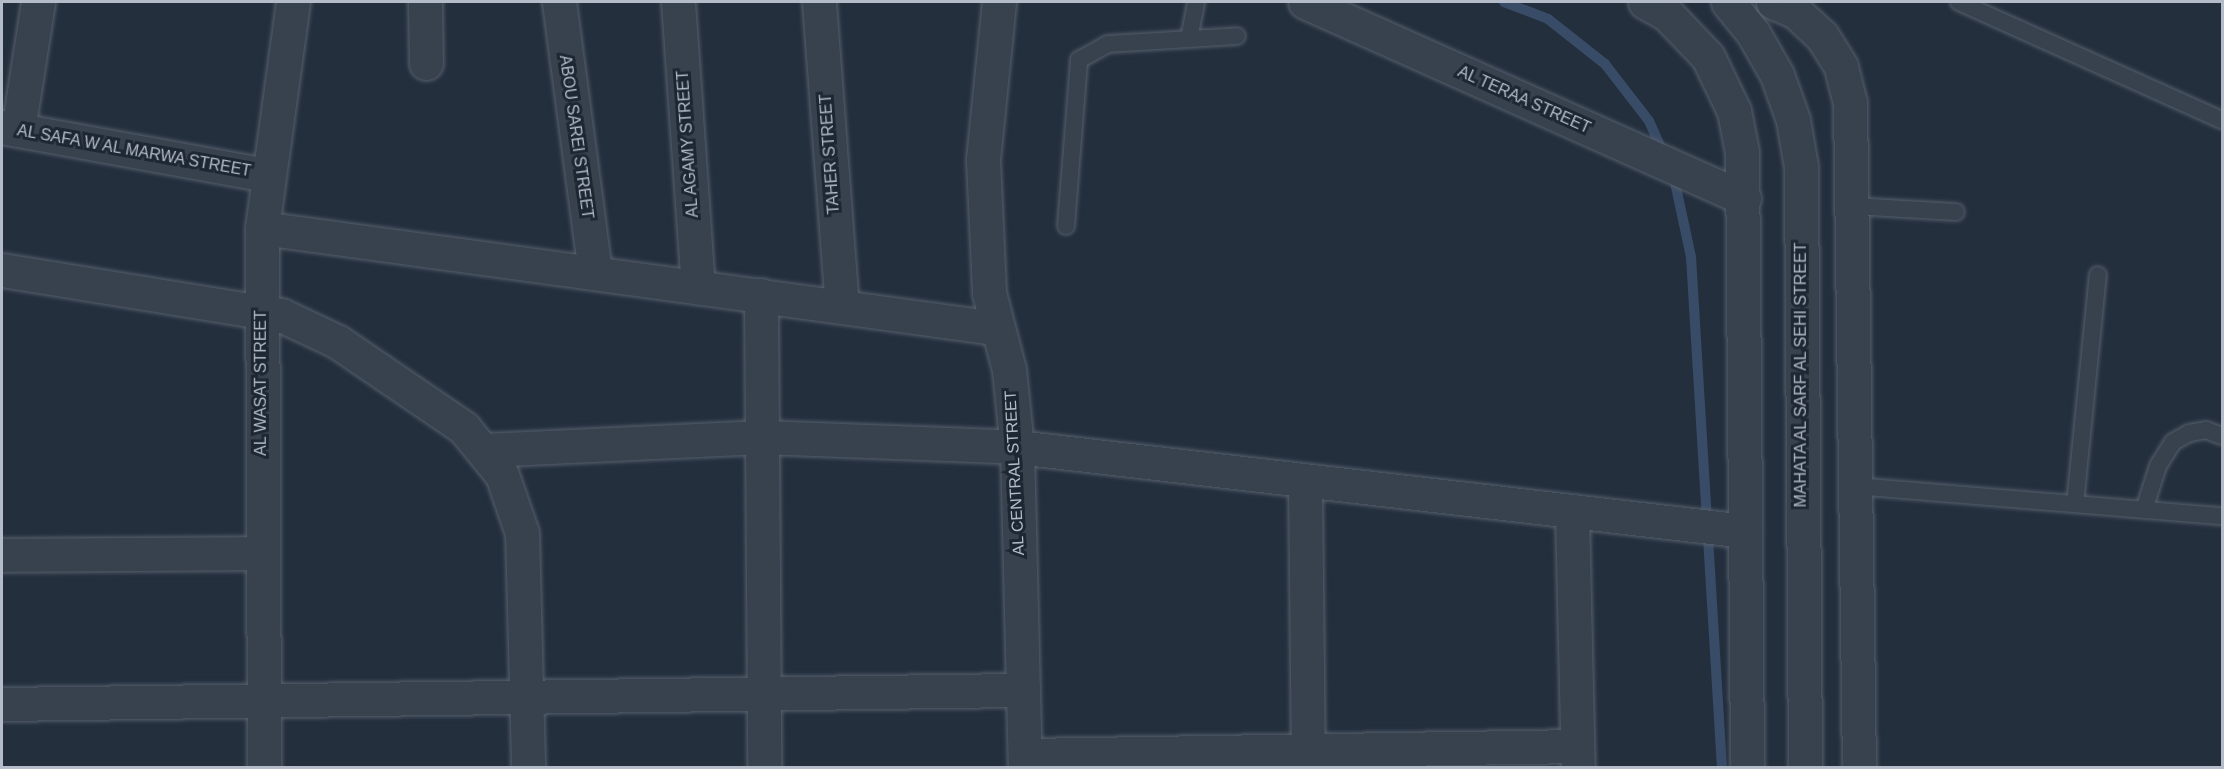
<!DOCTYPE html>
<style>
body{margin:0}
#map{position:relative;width:2224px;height:769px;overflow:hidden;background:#242f3e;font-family:Arial,sans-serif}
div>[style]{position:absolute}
.stream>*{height:10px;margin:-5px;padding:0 5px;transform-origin:5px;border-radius:5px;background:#394c67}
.roads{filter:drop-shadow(0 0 2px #565f6c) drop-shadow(0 0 2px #565f6c)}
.service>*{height:16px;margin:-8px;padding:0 8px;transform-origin:8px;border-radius:8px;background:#38414e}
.minor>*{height:33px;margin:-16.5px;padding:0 16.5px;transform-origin:16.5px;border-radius:16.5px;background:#38414e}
span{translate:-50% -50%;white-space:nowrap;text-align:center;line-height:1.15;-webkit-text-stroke:6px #1d2633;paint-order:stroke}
.street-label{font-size:16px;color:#b4bcc9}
.frame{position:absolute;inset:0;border:3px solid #b4bcc9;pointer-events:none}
</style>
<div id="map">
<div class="stream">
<div style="left:1504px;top:2px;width:47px;rotate:21.1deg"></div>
<div style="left:1548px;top:19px;width:73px;rotate:38.3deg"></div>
<div style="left:1605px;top:64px;width:72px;rotate:52.3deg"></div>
<div style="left:1649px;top:121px;width:36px;rotate:66deg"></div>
<div style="left:1673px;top:173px;width:86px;rotate:77.9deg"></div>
<div style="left:1691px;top:257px;width:512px;rotate:86.53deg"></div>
</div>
<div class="roads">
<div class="service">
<div style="left:1959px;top:2px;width:288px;rotate:24.2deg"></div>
<div style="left:1189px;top:39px;width:38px;rotate:-79deg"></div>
<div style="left:1852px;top:206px;width:104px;rotate:3.3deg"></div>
<div style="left:1066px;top:226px;width:167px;rotate:-85.5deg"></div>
<div style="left:1079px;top:60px;width:33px;rotate:-29deg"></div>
<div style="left:1108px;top:44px;width:129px;rotate:-3.5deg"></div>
<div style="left:1855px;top:486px;width:368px;rotate:4.7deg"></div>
<div style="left:2075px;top:504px;width:230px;rotate:-84.3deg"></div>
<div style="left:2144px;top:510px;width:46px;rotate:-72.3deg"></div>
<div style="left:2158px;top:466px;width:28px;rotate:-58deg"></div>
<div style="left:2173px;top:442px;width:18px;rotate:-29deg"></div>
<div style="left:2189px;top:433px;width:17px;rotate:-10deg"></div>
<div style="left:2206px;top:430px;width:17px;rotate:21deg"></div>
</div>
<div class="minor">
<div style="left:425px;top:2px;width:61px;rotate:89.1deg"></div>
<div style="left:559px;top:2px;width:273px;rotate:82.4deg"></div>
<div style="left:678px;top:2px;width:286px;rotate:86deg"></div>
<div style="left:819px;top:2px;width:305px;rotate:85.7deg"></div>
<div style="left:999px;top:2px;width:159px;rotate:95.8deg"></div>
<div style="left:983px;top:160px;width:133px;rotate:87.4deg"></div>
<div style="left:989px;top:293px;width:80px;rotate:75.4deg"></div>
<div style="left:1009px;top:370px;width:77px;rotate:84.1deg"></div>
<div style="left:1017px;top:447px;width:321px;rotate:88.6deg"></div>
<div style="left:1305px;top:2px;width:481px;rotate:24.1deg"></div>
<div style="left:1645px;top:2px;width:25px;rotate:29deg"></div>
<div style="left:1667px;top:14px;width:59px;rotate:46.4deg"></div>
<div style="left:1708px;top:57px;width:60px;rotate:64.3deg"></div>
<div style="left:1734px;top:111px;width:42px;rotate:79deg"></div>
<div style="left:1742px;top:152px;width:616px;rotate:89.53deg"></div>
<div style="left:1728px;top:2px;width:40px;rotate:51deg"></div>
<div style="left:1753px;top:33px;width:48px;rotate:60.3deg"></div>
<div style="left:1777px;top:75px;width:48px;rotate:70.4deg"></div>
<div style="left:1793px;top:120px;width:48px;rotate:80.3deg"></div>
<div style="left:1801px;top:167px;width:601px;rotate:89.62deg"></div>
<div style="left:1773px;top:2px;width:25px;rotate:23deg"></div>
<div style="left:1796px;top:12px;width:35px;rotate:43deg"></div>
<div style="left:1822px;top:36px;width:36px;rotate:58deg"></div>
<div style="left:1841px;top:67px;width:36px;rotate:76deg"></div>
<div style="left:1850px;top:102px;width:666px;rotate:89.23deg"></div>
<div style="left:2px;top:127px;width:269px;rotate:10.3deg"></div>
<div style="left:18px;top:130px;width:130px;rotate:-81.1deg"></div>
<div style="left:262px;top:228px;width:741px;rotate:7.76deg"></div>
<div style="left:2px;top:270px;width:283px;rotate:9.2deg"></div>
<div style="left:281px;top:315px;width:63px;rotate:25.3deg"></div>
<div style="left:338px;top:342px;width:153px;rotate:34.3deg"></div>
<div style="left:464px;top:428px;width:60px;rotate:51deg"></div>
<div style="left:502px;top:475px;width:61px;rotate:71deg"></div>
<div style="left:522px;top:533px;width:235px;rotate:88.5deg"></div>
<div style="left:761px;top:295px;width:473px;rotate:89.6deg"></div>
<div style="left:485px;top:450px;width:277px;rotate:-2.7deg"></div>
<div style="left:762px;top:437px;width:255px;rotate:2.2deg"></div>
<div style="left:1017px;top:447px;width:733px;rotate:6.58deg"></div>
<div style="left:1305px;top:482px;width:286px;rotate:89.4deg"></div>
<div style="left:1572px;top:512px;width:256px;rotate:88.7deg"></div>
<div style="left:2px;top:555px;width:259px;rotate:-0.4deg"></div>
<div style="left:2px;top:704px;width:1021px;rotate:-0.79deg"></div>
<div style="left:1025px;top:755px;width:552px;rotate:-0.93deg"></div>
<div style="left:264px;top:768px;width:540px;rotate:-90.21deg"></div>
<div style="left:262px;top:228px;width:228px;rotate:-82.2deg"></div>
</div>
</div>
<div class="street-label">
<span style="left:1524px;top:100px;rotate:24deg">AL TERAA STREET</span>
<span style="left:576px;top:137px;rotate:82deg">ABOU SAREI STREET</span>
<span style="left:688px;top:144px;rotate:-94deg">AL AGAMY STREET</span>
<span style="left:134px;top:151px;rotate:10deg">AL SAFA W AL MARWA STREET</span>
<span style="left:830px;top:154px;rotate:-94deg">TAHER STREET</span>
<span style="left:1801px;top:375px;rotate:-90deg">MAHATA AL SARF AL SEHI STREET</span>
<span style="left:261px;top:383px;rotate:-90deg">AL WASAT STREET</span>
<span style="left:1015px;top:473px;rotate:-93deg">AL CENTRAL STREET</span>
</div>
<div class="frame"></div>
</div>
